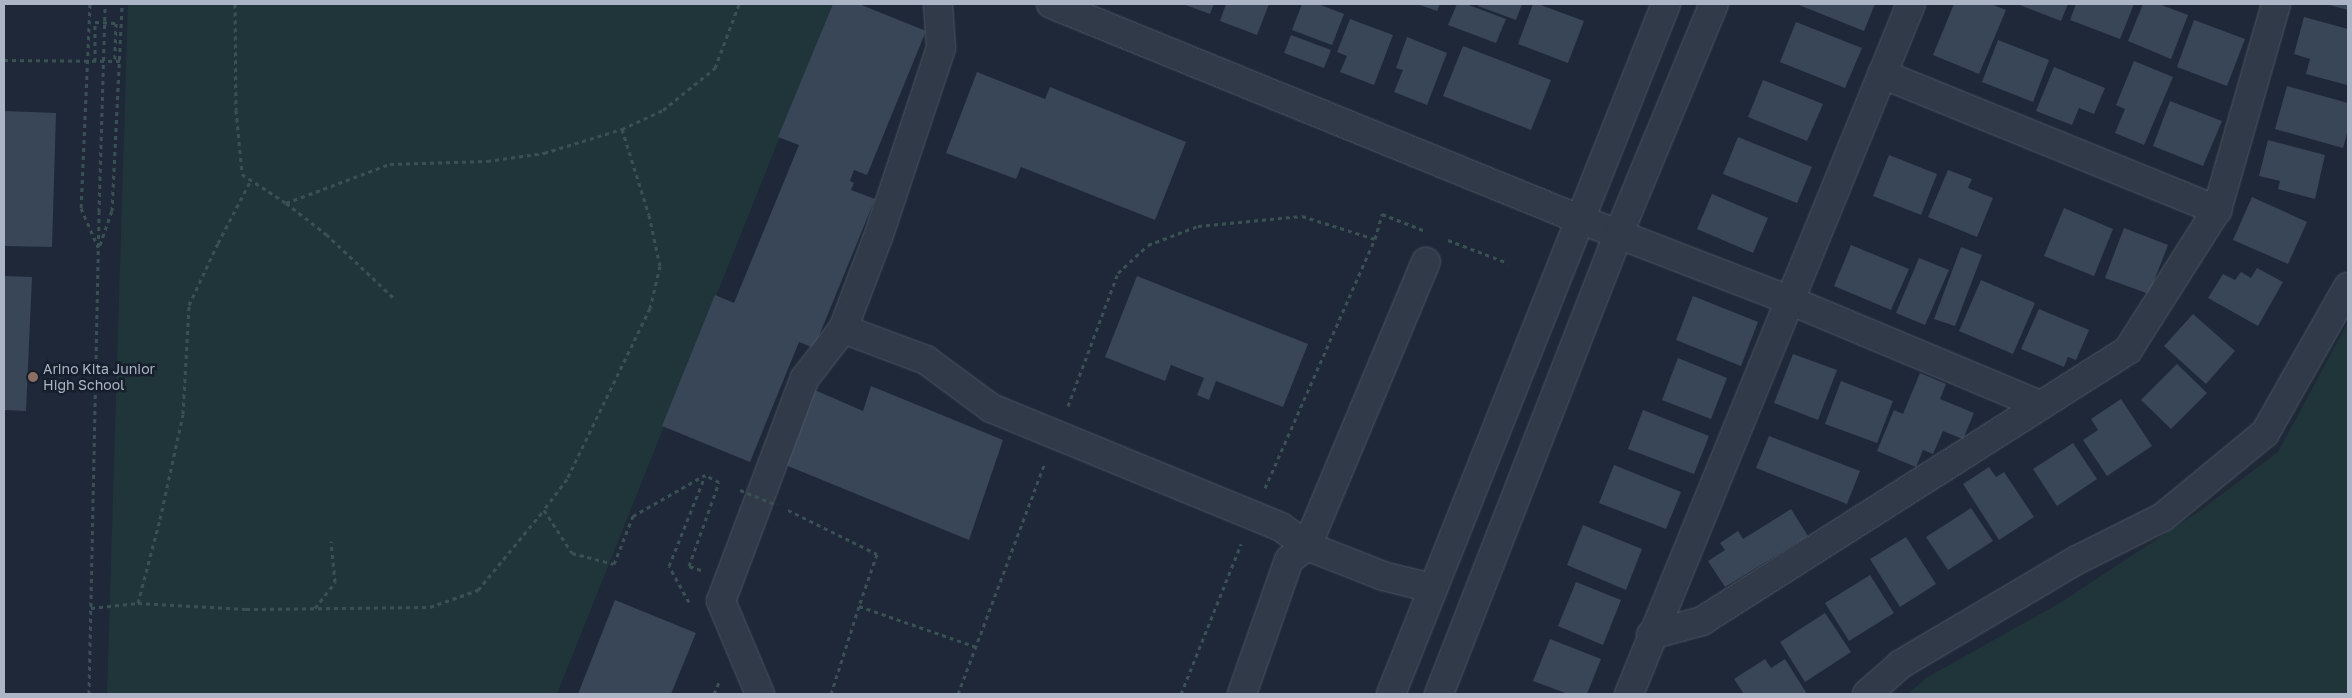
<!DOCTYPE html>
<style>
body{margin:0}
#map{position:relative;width:2352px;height:698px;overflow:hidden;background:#1e2838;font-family:"Golos Text",sans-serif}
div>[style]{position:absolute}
.green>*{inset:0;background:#203539}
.building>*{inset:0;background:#394658}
.path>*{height:3px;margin-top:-1.5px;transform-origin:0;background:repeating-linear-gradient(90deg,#3a5153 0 4px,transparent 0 8px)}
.roads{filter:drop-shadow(0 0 1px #4c5563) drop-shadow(0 0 1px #4c5563)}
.minor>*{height:28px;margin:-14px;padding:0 14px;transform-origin:14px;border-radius:14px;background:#313a48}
.path-bridge>*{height:3px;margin-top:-1.5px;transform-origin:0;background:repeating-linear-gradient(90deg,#3a5153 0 4px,transparent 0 8px)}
.dots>*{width:14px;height:14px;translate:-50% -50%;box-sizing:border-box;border:2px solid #171f2c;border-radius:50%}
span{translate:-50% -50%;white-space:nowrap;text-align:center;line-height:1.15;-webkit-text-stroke:5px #171f2c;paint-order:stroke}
.poi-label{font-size:14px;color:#abb5c5}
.left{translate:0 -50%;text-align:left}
.frame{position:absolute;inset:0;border:5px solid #abb5c5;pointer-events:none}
</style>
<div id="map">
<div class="green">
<div style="clip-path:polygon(128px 4px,833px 4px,557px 694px,107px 694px)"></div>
<div style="clip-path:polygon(2348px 322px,2348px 694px,1908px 694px,1926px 678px,2060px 603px,2198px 512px,2278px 452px)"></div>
</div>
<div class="building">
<div style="clip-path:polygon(833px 4px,859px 4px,926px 31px,867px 175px,854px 170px,850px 181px,854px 183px,851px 190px,875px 199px,814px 348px,799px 342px,750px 462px,662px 426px,715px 295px,734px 303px,799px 145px,778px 137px)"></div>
<div style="clip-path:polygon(1183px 4px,1214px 4px,1210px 14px)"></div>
<div style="clip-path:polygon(1226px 4px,1269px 4px,1257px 35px,1220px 21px)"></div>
<div style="clip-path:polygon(1302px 4px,1318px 4px,1344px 14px,1332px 45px,1292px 30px)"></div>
<div style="clip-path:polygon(1417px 4px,1440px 4px,1437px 11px)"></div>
<div style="clip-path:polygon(1457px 4px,1466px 4px,1506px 19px,1496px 43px,1448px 25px)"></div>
<div style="clip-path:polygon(1479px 4px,1522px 4px,1516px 20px,1478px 6px)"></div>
<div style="clip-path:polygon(1533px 4px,1538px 4px,1584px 21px,1568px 63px,1518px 44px)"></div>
<div style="clip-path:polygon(1799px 4px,1875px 4px,1864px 31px,1799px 5px)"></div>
<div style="clip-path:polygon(1954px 4px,1991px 4px,2006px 10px,1979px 74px,1933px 55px)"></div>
<div style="clip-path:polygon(2017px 4px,2068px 4px,2061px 21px)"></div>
<div style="clip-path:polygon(2076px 4px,2134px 4px,2120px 39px,2070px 20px)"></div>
<div style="clip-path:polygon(2143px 4px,2159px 4px,2188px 15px,2171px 59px,2128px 41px)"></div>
<div style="clip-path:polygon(2327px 4px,2348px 4px,2348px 10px,2326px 4px)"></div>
<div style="clip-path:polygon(2304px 17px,2348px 29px,2347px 85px,2306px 74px,2310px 59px,2294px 54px)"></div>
<div style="clip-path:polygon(1350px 19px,1393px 35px,1374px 85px,1340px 72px,1347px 56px,1337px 52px)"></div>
<div style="clip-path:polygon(2194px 20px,2245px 39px,2227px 86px,2177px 67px)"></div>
<div style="clip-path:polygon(1796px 22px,1862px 48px,1845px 88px,1780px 62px)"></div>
<div style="clip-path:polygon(1291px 35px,1331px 50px,1324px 68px,1284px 53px)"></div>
<div style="clip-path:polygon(1407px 37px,1447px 53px,1427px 105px,1394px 92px,1403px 70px,1396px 68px)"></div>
<div style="clip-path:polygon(1998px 40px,2049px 60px,2033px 102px,1982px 82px)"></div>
<div style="clip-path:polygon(1463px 46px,1551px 80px,1531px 130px,1443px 96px)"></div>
<div style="clip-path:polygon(2134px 61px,2173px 77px,2144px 145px,2115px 133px,2125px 109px,2116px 105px)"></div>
<div style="clip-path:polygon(2054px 67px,2105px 88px,2094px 114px,2079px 108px,2072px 125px,2036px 111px)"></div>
<div style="clip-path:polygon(977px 72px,1045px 99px,1050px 87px,1186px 142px,1155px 220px,1021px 167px,1016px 179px,946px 153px)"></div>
<div style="clip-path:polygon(1763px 80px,1823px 104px,1807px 141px,1748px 117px)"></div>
<div style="clip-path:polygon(2287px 86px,2348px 103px,2348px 130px,2343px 148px,2275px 129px)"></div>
<div style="clip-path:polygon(2170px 101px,2222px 121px,2203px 166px,2153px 146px)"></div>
<div style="clip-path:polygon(4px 111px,56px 113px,52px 247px,4px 246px)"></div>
<div style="clip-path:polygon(1738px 137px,1812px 167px,1797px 203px,1723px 174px)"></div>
<div style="clip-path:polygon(2268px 140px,2325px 155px,2315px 199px,2278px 189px,2280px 181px,2259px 176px)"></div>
<div style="clip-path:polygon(1889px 155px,1937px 174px,1921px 215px,1873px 196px)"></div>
<div style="clip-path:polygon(1948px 170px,1972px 179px,1968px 188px,1993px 198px,1977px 237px,1928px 217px)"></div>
<div style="clip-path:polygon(1712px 194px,1768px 218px,1753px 253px,1697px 229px)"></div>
<div style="clip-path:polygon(2252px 197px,2307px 222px,2288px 264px,2233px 240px)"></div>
<div style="clip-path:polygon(2064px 208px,2113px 229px,2094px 276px,2044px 256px)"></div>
<div style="clip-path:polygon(2124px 228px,2168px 245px,2149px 294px,2105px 278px)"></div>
<div style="clip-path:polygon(1851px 245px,1909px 269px,1891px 310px,1834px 286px)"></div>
<div style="clip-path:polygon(1961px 247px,1982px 255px,1955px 326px,1934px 319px)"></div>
<div style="clip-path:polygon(1919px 258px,1949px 270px,1925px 325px,1896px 313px)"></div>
<div style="clip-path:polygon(2257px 268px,2283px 282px,2258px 326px,2208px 298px,2223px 274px,2235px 280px,2241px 272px,2251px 278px)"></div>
<div style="clip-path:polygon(4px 276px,32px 277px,26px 411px,4px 410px)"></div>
<div style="clip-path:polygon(1137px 276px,1308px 344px,1283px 407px,1216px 381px,1209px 400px,1197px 395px,1204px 378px,1171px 365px,1165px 381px,1105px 357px)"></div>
<div style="clip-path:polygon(1981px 280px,2035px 303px,2013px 354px,1959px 331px)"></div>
<div style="clip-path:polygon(1693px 296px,1758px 322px,1741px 366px,1676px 340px)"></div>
<div style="clip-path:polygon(2039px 309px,2089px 330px,2076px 360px,2068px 357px,2064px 367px,2021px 349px)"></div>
<div style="clip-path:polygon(2193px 314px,2235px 351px,2206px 384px,2164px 346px)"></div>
<div style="clip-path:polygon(1793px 354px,1837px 370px,1818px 420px,1774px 403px)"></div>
<div style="clip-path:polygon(1678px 358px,1727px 378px,1711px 419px,1662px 400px)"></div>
<div style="clip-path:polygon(2177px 364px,2207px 393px,2171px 429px,2141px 400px)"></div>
<div style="clip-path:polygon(1920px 373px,1946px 384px,1940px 399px,1974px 413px,1963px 439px,1943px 431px,1933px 454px,1923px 450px,1916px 467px,1877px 451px,1894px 410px,1903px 414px)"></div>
<div style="clip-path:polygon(1841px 381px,1893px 401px,1877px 443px,1825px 424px)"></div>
<div style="clip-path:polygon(871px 386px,1003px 440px,969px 540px,783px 464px,810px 388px,863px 411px)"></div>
<div style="clip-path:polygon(2121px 399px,2152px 446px,2107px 476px,2083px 440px,2098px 430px,2091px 419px)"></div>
<div style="clip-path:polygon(1643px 410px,1709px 436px,1694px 474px,1628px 449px)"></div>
<div style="clip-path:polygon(1769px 436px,1860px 471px,1847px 504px,1756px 468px)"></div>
<div style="clip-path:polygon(2073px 443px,2097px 479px,2057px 506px,2033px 469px)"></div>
<div style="clip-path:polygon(1614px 465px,1681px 492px,1666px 529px,1599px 503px)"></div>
<div style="clip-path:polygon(1989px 467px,1996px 477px,2004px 472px,2034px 517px,1999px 540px,1963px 484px)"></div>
<div style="clip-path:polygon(1971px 508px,1993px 541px,1948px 570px,1926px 537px)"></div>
<div style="clip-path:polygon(1791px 509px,1808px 536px,1725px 587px,1708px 561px,1725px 550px,1720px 543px,1738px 531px,1743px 539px)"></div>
<div style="clip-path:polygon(1583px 525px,1642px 549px,1626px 590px,1567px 565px)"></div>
<div style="clip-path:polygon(1906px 537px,1936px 584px,1900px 607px,1870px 559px)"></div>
<div style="clip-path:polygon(1870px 575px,1894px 613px,1849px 641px,1825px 603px)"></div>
<div style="clip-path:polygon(1576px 582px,1621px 600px,1603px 645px,1558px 626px)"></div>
<div style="clip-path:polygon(615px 600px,696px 633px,671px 694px,578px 694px)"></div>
<div style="clip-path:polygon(1825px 613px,1851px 652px,1805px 682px,1780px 642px)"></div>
<div style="clip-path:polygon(1550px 639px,1601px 659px,1587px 694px,1568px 694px,1533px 681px)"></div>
<div style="clip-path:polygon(1765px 659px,1771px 668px,1785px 659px,1807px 694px,1744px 694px,1734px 679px)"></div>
</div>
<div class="path">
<div style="left:90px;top:4px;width:204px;rotate:92.5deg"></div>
<div style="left:81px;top:208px;width:43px;rotate:66.4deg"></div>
<div style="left:235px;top:4px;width:106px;rotate:89.5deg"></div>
<div style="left:236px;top:110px;width:64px;rotate:84.6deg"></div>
<div style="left:242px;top:174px;width:53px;rotate:33.4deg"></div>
<div style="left:286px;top:203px;width:51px;rotate:37.8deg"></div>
<div style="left:326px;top:234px;width:96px;rotate:43.3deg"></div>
<div style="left:4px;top:60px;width:116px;rotate:0.5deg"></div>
<div style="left:95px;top:61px;width:39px;rotate:-90deg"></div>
<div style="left:95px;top:22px;width:21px;rotate:3deg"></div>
<div style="left:116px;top:23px;width:38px;rotate:92deg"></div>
<div style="left:622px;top:129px;width:90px;rotate:72.6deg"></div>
<div style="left:649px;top:215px;width:52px;rotate:77.8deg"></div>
<div style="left:660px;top:266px;width:43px;rotate:103.4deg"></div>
<div style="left:650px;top:308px;width:190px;rotate:115.9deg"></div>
<div style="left:567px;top:479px;width:39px;rotate:127deg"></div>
<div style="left:544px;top:510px;width:51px;rotate:56.9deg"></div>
<div style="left:572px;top:553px;width:43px;rotate:14.7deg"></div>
<div style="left:614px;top:564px;width:52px;rotate:-68.4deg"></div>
<div style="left:633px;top:516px;width:83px;rotate:-29.7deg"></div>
<div style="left:286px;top:203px;width:111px;rotate:-20.6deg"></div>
<div style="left:390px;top:164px;width:97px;rotate:-1.8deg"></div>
<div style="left:487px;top:161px;width:58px;rotate:-8deg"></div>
<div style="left:544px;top:153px;width:82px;rotate:-17.1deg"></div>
<div style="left:622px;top:129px;width:45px;rotate:-24.9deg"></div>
<div style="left:663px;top:110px;width:67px;rotate:-38.9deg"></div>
<div style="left:715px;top:68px;width:68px;rotate:-69.4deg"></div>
<div style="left:1448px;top:240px;width:64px;rotate:21deg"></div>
<div style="left:100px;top:245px;width:36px;rotate:-71deg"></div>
<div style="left:112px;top:211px;width:207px;rotate:-87.2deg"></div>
<div style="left:1068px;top:406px;width:142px;rotate:-69.4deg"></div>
<div style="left:1118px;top:273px;width:41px;rotate:-43deg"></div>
<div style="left:1148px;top:245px;width:53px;rotate:-20.8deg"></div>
<div style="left:1198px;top:226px;width:104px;rotate:-5.5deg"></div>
<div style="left:1302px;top:216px;width:77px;rotate:17.5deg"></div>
<div style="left:1265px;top:488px;width:272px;rotate:-66.2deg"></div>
<div style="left:1375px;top:239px;width:26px;rotate:-74deg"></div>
<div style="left:1382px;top:214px;width:44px;rotate:21.3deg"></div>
<div style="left:788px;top:510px;width:99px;rotate:26.3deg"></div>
<div style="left:877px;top:554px;width:55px;rotate:109.1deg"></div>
<div style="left:701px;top:570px;width:13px;rotate:-162deg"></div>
<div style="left:689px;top:566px;width:89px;rotate:-70.3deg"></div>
<div style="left:719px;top:482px;width:16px;rotate:-153deg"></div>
<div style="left:689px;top:602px;width:41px;rotate:-119.1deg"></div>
<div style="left:669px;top:566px;width:97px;rotate:-68.2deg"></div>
<div style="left:138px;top:603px;width:108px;rotate:3.2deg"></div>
<div style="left:246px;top:609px;width:184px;rotate:-0.6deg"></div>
<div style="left:430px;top:607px;width:51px;rotate:-19.5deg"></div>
<div style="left:478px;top:590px;width:104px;rotate:-50.5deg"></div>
<div style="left:91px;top:608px;width:47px;rotate:-6.1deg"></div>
<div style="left:138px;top:603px;width:87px;rotate:-75.3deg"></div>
<div style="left:160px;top:519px;width:107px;rotate:-77.6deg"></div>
<div style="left:183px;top:414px;width:109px;rotate:-86.8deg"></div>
<div style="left:189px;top:305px;width:68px;rotate:-64.9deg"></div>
<div style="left:218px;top:243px;width:71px;rotate:-62.4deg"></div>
<div style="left:315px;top:608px;width:33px;rotate:-52deg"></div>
<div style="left:335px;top:582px;width:41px;rotate:-95.6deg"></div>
<div style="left:89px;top:694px;width:482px;rotate:-88.8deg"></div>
<div style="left:714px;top:694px;width:15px;rotate:-67deg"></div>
<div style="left:831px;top:694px;width:92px;rotate:-72.3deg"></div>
<div style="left:859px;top:606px;width:125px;rotate:19.2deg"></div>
<div style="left:958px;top:694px;width:247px;rotate:-69.4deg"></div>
<div style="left:1181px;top:694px;width:162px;rotate:-68.2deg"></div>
</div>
<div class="roads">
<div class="minor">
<div style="left:938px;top:4px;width:44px;rotate:86.1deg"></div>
<div style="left:941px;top:48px;width:199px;rotate:108.4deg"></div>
<div style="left:878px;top:237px;width:98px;rotate:110.8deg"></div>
<div style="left:843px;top:329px;width:89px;rotate:20.5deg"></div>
<div style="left:926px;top:360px;width:81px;rotate:36.4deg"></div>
<div style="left:991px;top:408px;width:313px;rotate:22.3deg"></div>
<div style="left:1281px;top:527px;width:32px;rotate:36deg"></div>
<div style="left:1307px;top:546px;width:82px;rotate:21.5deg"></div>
<div style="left:1383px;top:576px;width:50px;rotate:13.8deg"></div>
<div style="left:1051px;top:4px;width:570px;rotate:22.16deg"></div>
<div style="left:1579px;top:219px;width:225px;rotate:21.1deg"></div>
<div style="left:1789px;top:300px;width:272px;rotate:22.7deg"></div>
<div style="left:1882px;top:74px;width:362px;rotate:22.1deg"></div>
<div style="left:1651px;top:635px;width:53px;rotate:-15.4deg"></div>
<div style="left:1702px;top:621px;width:505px;rotate:-32.46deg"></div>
<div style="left:2128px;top:350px;width:166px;rotate:-57.6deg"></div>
<div style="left:2217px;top:210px;width:214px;rotate:-74deg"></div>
<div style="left:760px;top:694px;width:101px;rotate:-112.8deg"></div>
<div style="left:721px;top:601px;width:238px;rotate:-69.4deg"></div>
<div style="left:805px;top:378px;width:62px;rotate:-52.2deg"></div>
<div style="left:1242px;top:694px;width:142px;rotate:-70.7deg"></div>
<div style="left:1289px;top:560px;width:23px;rotate:-38deg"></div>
<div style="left:1307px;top:546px;width:308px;rotate:-67.3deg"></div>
<div style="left:1391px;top:694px;width:743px;rotate:-68.27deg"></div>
<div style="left:1439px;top:694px;width:495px;rotate:-68.7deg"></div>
<div style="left:1619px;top:233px;width:248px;rotate:-67.5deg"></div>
<div style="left:1629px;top:694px;width:745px;rotate:-67.77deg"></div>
<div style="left:1867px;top:694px;width:45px;rotate:-41.4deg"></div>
<div style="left:1901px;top:664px;width:204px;rotate:-30.6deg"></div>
<div style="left:2077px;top:560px;width:96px;rotate:-26.6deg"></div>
<div style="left:2163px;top:517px;width:132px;rotate:-39.5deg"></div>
<div style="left:2265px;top:433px;width:168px;rotate:-60.4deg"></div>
</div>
</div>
<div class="path-bridge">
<div style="left:99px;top:212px;width:208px;rotate:-88.3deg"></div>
<div style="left:740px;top:490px;width:40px;rotate:22deg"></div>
</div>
<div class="dots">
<div style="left:33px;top:377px;background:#8d6e63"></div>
</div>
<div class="poi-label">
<span class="left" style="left:43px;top:377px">Arino Kita Junior<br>High School</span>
</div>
<div class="frame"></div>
</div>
